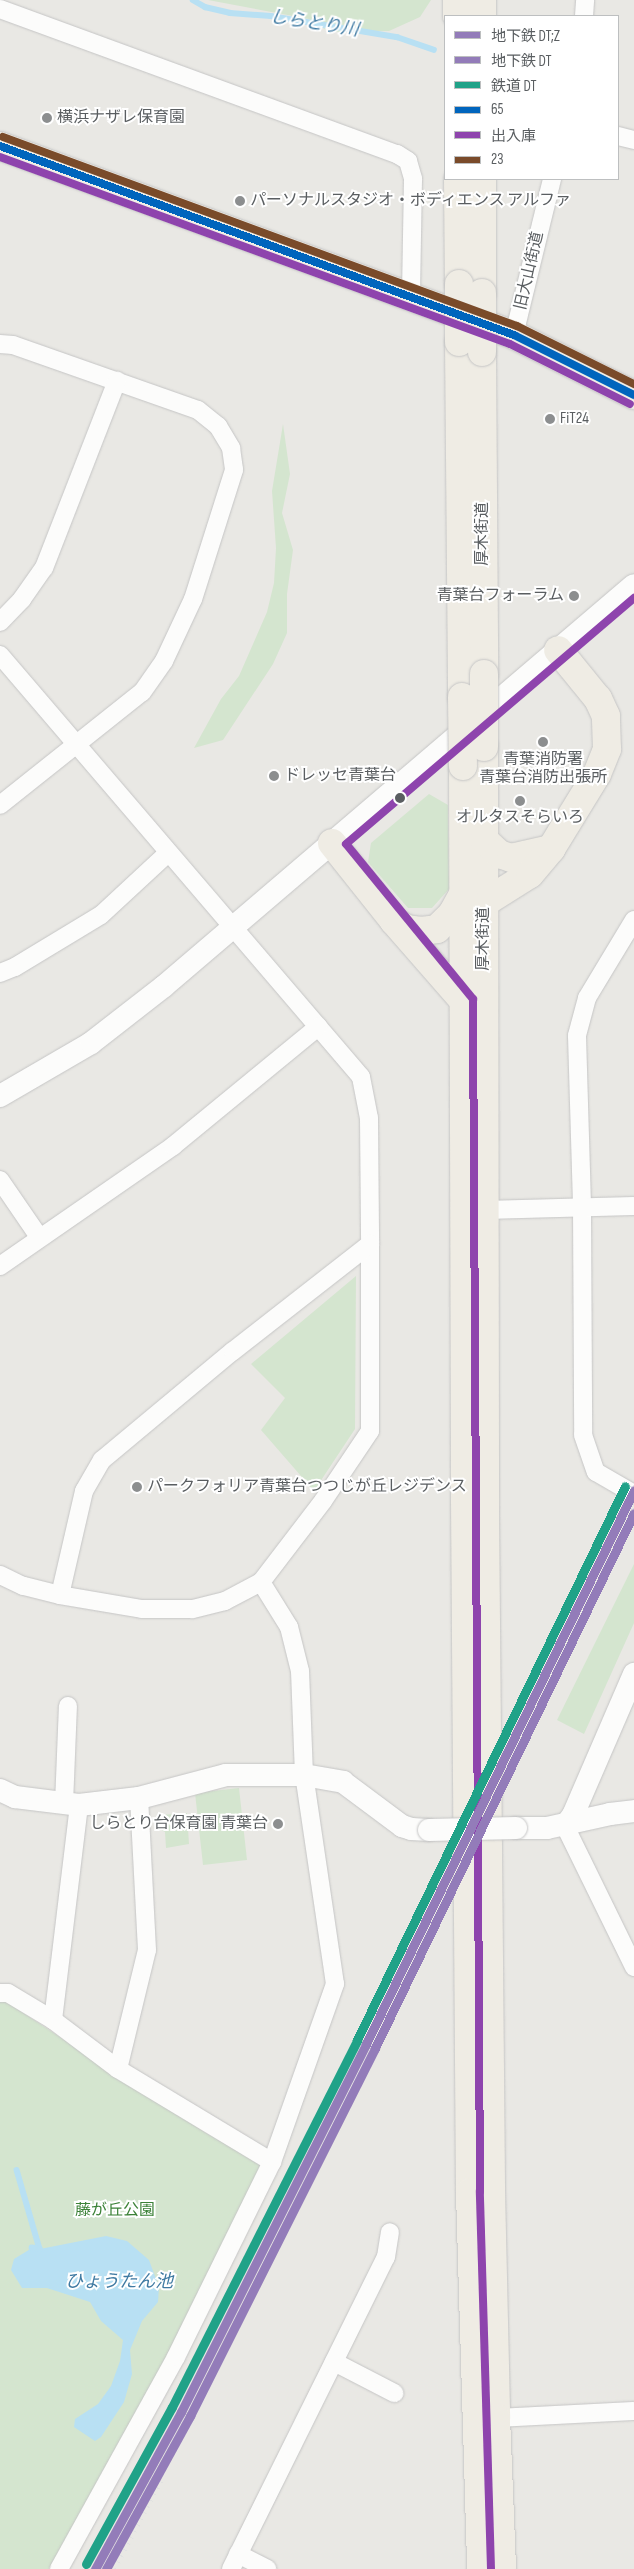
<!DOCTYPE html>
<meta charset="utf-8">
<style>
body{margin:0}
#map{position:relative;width:634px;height:2569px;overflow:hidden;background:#e9e8e4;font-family:"Sofia Sans Condensed","Noto Sans JP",sans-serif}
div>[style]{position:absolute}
.green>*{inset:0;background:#d4e5cf}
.water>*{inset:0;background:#b8e0f3}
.stream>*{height:5.5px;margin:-2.75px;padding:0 2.75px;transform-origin:2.75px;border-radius:2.75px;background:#b8e0f3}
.roads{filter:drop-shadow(0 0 1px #c5c5c5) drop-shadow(0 0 1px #c5c5c5)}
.minor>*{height:18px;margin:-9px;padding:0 9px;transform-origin:9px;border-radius:9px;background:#fcfcfb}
.tertiary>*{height:22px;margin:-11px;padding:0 11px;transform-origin:11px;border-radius:11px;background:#fcfcfb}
.primary>*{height:28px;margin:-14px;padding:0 14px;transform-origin:14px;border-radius:14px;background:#f1eee7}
.trunk>*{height:28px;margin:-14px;padding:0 14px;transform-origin:14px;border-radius:14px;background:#efece4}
.rail>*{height:4px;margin-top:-2px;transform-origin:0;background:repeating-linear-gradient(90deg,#e0e1e1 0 1px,transparent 0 7px)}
.bridges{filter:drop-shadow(0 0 1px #c5c5c5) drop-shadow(0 0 1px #c5c5c5)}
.tertiary-bridge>*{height:22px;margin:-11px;padding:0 11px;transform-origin:11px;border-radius:11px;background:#fcfcfb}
.trunk-bridge>*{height:28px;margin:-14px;padding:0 14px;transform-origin:14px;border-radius:14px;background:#efece4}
.bus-1>*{height:8px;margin:-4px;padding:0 4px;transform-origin:4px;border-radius:4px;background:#0065bd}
.bus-2>*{height:8px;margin:-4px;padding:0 4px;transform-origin:4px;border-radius:4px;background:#8e44ad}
.bus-3>*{height:8px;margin:-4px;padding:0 4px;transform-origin:4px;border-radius:4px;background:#7a4b2a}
.rail-1>*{height:9px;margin:-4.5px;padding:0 4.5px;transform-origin:4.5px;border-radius:4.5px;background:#20a288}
.metro-1>*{height:9px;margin:-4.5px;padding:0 4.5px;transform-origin:4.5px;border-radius:4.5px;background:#937cb9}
.metro-2>*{height:9px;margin:-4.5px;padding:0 4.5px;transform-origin:4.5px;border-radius:4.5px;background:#937cb9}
.dots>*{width:14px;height:14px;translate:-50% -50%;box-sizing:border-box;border:2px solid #fff;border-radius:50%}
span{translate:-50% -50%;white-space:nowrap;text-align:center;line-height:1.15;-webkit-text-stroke:4px #fff;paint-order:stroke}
.poi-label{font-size:16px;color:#5a5e61}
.left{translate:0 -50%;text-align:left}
.right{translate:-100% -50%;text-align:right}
.street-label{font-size:16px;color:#5a5e61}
.park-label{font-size:16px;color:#3c8238}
.water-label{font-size:18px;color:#3f7aa2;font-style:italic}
.legend{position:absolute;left:444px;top:15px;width:175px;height:165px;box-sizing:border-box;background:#fff;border:1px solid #bdbfc0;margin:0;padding:6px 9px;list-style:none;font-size:15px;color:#5a5e61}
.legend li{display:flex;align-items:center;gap:10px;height:25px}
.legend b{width:25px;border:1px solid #bdbfc0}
</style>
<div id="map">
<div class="green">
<div style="clip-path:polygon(208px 0,431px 0,420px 17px,389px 31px,335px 32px,326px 30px,309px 19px)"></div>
<div style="clip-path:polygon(283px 424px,290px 474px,282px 513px,293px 550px,287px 594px,287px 633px,273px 664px,223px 740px,194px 748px,221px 699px,239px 676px,267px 612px,274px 583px,276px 548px,272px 491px)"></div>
<div style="clip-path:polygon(429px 794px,448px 805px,449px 889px,432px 908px,408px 908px,368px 862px,371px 843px)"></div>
<div style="clip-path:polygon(356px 1276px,355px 1429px,314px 1491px,261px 1430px,285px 1398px,251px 1364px)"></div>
<div style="clip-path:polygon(634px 1564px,634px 1623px,584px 1734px,557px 1720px)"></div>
<div style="clip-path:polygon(239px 1788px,247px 1860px,203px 1865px,195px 1793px)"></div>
<div style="clip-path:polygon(187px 1813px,189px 1844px,166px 1848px,165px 1832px,161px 1830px,161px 1815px)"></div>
<div style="clip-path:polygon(0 2001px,5px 2001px,206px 2133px,265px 2166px,157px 2381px,49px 2569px,0 2569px)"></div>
</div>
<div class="water">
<div style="clip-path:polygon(106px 2236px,127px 2241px,149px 2260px,159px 2287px,158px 2302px,142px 2321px,130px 2350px,132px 2374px,124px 2402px,101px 2437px,95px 2441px,74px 2427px,75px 2419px,98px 2404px,111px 2386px,120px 2361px,123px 2340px,101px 2321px,90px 2302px,47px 2288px,22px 2288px,11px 2270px,14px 2259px,32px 2248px,40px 2249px)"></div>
</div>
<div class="stream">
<div style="left:193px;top:0;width:14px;rotate:30deg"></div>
<div style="left:205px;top:7px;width:26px;rotate:13deg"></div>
<div style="left:230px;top:13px;width:41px;rotate:4.2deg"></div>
<div style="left:271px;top:16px;width:128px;rotate:9.5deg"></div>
<div style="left:397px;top:37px;width:39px;rotate:19deg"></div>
<div style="left:17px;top:2170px;width:82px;rotate:73.8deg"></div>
<div style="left:40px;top:2249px;width:8px;rotate:-173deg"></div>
</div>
<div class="roads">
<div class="minor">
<div style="left:0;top:9px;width:423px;rotate:20.1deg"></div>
<div style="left:397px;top:154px;width:13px;rotate:32deg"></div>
<div style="left:408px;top:161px;width:19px;rotate:74deg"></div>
<div style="left:413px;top:179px;width:117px;rotate:91deg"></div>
<div style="left:584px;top:16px;width:16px;rotate:-86deg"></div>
<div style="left:618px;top:136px;width:16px;rotate:14deg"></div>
<div style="left:514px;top:335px;width:161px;rotate:-76.3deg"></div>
<div style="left:0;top:344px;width:13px;rotate:4deg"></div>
<div style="left:13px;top:345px;width:196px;rotate:19.4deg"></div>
<div style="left:198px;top:410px;width:26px;rotate:39deg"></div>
<div style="left:218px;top:426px;width:26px;rotate:59deg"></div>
<div style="left:231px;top:448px;width:22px;rotate:82deg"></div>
<div style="left:234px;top:470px;width:135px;rotate:107.6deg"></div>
<div style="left:193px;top:599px;width:68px;rotate:115.1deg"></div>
<div style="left:164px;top:661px;width:38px;rotate:125deg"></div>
<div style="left:142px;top:692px;width:181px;rotate:141.5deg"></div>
<div style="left:0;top:622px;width:32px;rotate:-46deg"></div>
<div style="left:22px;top:599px;width:38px;rotate:-55deg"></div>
<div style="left:44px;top:568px;width:201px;rotate:-68.7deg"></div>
<div style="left:0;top:655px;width:555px;rotate:49.45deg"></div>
<div style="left:361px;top:1077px;width:42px;rotate:79deg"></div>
<div style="left:369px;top:1118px;width:126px;rotate:89.5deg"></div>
<div style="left:370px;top:1244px;width:187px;rotate:90deg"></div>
<div style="left:370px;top:1431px;width:84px;rotate:123.9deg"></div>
<div style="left:323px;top:1501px;width:102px;rotate:127.4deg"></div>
<div style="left:261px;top:1582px;width:41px;rotate:152.2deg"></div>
<div style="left:225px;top:1601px;width:34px;rotate:166deg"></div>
<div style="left:192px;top:1609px;width:50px;rotate:180deg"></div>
<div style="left:142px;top:1609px;width:83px;rotate:-170.3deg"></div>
<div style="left:60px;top:1595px;width:38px;rotate:-166deg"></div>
<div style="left:23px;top:1586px;width:25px;rotate:-154deg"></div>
<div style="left:634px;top:920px;width:91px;rotate:121.1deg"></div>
<div style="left:587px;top:998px;width:39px;rotate:105deg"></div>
<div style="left:577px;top:1036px;width:171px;rotate:88.3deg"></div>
<div style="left:582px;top:1207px;width:228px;rotate:89.7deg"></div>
<div style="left:583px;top:1435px;width:39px;rotate:71deg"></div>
<div style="left:596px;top:1472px;width:44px;rotate:30.1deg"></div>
<div style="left:0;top:973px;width:16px;rotate:-22deg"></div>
<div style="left:15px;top:967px;width:100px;rotate:-31.2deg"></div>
<div style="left:101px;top:915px;width:91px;rotate:-42.8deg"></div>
<div style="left:0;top:1180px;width:69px;rotate:55.6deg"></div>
<div style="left:484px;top:1210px;width:150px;rotate:-1.5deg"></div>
<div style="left:0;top:1266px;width:211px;rotate:-34.7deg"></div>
<div style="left:173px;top:1146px;width:188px;rotate:-39.4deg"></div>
<div style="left:60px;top:1595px;width:107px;rotate:-77deg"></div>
<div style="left:84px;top:1491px;width:36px;rotate:-60deg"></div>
<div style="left:102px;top:1460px;width:170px;rotate:-39.8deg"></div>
<div style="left:233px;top:1351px;width:174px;rotate:-38deg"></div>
<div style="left:64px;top:1804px;width:98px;rotate:-87.7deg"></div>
<div style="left:565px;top:1826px;width:157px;rotate:63.9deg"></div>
<div style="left:0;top:1993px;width:8px"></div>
<div style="left:8px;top:1993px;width:52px;rotate:31deg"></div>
<div style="left:53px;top:2020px;width:81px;rotate:37deg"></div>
<div style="left:118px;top:2069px;width:180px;rotate:31.1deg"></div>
<div style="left:53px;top:2020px;width:217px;rotate:-83.1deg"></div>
<div style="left:118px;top:2069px;width:122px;rotate:-76.3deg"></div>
<div style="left:147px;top:1950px;width:152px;rotate:-93deg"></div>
<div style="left:334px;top:2362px;width:68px;rotate:27.3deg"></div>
<div style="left:496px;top:2418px;width:138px;rotate:-2.9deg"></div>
<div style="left:238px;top:2554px;width:33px;rotate:27deg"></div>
<div style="left:59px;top:2569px;width:242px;rotate:-61.1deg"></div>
<div style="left:176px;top:2357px;width:217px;rotate:-63.8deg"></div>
<div style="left:272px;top:2162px;width:189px;rotate:-70.5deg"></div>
<div style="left:335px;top:1984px;width:211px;rotate:-98.4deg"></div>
<div style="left:304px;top:1775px;width:104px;rotate:-92.2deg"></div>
<div style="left:300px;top:1671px;width:45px;rotate:-104deg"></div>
<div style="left:289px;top:1627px;width:53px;rotate:-121.9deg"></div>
<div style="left:231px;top:2569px;width:348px;rotate:-63.6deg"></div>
<div style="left:386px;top:2257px;width:25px;rotate:-81deg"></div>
</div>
<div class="tertiary">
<div style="left:0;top:1096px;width:105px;rotate:-30.2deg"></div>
<div style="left:91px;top:1043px;width:91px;rotate:-37.9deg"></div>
<div style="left:163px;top:987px;width:619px;rotate:-40.48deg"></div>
<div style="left:0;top:1790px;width:17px;rotate:25deg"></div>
<div style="left:15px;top:1797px;width:64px;rotate:7.1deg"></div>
<div style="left:79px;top:1805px;width:60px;rotate:-6.7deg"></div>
<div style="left:139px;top:1798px;width:90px;rotate:-14.8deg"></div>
<div style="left:226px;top:1775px;width:78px"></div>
<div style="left:304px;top:1775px;width:40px;rotate:10deg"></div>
<div style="left:343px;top:1782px;width:74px;rotate:36.7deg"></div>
<div style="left:402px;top:1826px;width:9px;rotate:18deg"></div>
<div style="left:411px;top:1829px;width:18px;rotate:3deg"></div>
<div style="left:565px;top:1826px;width:14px;rotate:-54deg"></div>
<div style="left:573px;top:1815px;width:154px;rotate:-66.6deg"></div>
<div style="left:516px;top:1828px;width:31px"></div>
<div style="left:547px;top:1828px;width:65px;rotate:-12.5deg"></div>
<div style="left:610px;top:1814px;width:24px;rotate:-7deg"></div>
</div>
<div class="primary">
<div style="left:0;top:146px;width:548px;rotate:20.19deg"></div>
<div style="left:514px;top:335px;width:134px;rotate:26.6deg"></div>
</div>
<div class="trunk">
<div style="left:457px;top:0;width:16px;rotate:90deg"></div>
<div style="left:482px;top:0;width:16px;rotate:90deg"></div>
<div style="left:458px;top:179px;width:105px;rotate:89.5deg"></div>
<div style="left:482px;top:179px;width:114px;rotate:90deg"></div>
<div style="left:459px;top:342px;width:355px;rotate:89.5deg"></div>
<div style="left:482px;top:352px;width:322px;rotate:89.6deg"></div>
<div style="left:484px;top:747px;width:763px;rotate:89.92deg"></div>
<div style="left:485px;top:1510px;width:680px;rotate:89.49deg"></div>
<div style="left:491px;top:2190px;width:228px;rotate:88.7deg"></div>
<div style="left:496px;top:2418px;width:151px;rotate:87.7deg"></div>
<div style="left:463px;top:766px;width:734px;rotate:89.84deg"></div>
<div style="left:465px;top:1500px;width:692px;rotate:89.59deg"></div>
<div style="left:470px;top:2192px;width:377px;rotate:88.3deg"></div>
<div style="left:484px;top:840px;width:21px;rotate:43deg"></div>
<div style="left:499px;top:854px;width:13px;rotate:18deg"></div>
<div style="left:511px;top:858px;width:41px;rotate:-12.7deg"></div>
<div style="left:332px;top:843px;width:100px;rotate:51.5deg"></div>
<div style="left:394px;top:921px;width:105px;rotate:48.9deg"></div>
<div style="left:484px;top:903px;width:54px;rotate:-32.2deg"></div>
<div style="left:530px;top:874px;width:33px;rotate:-50deg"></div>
<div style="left:551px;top:849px;width:88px;rotate:-58.5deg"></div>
<div style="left:597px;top:774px;width:27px;rotate:-68deg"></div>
<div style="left:607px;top:749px;width:33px;rotate:-92deg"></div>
<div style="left:606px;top:716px;width:19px;rotate:-115deg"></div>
<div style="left:598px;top:699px;width:63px;rotate:-129.2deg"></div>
<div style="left:394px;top:921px;width:15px;rotate:32deg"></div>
<div style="left:407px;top:929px;width:14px;rotate:8deg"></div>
<div style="left:421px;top:931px;width:16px;rotate:-7deg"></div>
<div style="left:437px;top:929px;width:21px;rotate:-45deg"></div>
<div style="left:452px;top:914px;width:23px;rotate:-61deg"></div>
</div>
</div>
<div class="rail">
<div style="left:115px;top:2569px;width:105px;rotate:-62.2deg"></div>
</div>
<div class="bridges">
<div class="tertiary-bridge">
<div style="left:429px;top:1830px;width:87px;rotate:-1.3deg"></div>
</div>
<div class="trunk-bridge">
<div style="left:459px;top:284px;width:58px;rotate:90deg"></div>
<div style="left:482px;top:293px;width:59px;rotate:90deg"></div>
<div style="left:484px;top:674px;width:73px;rotate:90deg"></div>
<div style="left:462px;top:697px;width:69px;rotate:89.2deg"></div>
</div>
</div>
<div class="bus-1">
<div style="left:0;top:146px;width:548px;rotate:20.19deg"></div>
<div style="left:514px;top:335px;width:134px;rotate:26.6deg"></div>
</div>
<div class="bus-2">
<div style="left:0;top:157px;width:543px;rotate:20.14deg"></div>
<div style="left:510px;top:344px;width:134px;rotate:26.6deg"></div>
<div style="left:491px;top:2569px;width:377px;rotate:-91.7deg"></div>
<div style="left:480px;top:2192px;width:1193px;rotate:-90.34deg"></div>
<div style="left:473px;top:999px;width:200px;rotate:-129.3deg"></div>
<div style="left:346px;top:844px;width:379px;rotate:-40.5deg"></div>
</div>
<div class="bus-3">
<div style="left:3px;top:137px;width:548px;rotate:20.19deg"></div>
<div style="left:517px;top:326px;width:131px;rotate:26.4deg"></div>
</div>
<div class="rail-1">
<div style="left:86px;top:2564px;width:179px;rotate:-61.3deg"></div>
<div style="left:172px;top:2407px;width:411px;rotate:-63.2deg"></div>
<div style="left:357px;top:2040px;width:615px;rotate:-64.18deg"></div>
</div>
<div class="metro-1">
<div style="left:95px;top:2569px;width:179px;rotate:-61.3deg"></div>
<div style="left:181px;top:2412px;width:412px;rotate:-63.3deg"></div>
<div style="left:366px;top:2044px;width:615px;rotate:-64.18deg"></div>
</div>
<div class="metro-2">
<div style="left:106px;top:2569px;width:175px;rotate:-61.2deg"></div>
<div style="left:190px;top:2416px;width:412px;rotate:-63.3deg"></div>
<div style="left:375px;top:2048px;width:594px;rotate:-64.17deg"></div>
</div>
<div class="dots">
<div style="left:47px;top:118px;background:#8c8e8f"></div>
<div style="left:240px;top:201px;background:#8c8e8f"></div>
<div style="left:550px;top:419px;background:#8c8e8f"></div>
<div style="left:574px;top:596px;background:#8c8e8f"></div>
<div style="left:543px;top:742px;background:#8c8e8f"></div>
<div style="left:274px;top:776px;background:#8c8e8f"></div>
<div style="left:400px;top:798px;background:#5a5e61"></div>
<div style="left:520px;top:801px;background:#8c8e8f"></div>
<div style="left:137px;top:1487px;background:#8c8e8f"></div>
<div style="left:278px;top:1824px;background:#8c8e8f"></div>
</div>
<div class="poi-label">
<span class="left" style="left:57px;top:118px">横浜ナザレ保育園</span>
<span class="left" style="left:250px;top:201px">パーソナルスタジオ・ボディエンス アルファ</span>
<span class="left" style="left:560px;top:419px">FiT24</span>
<span class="right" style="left:564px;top:596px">青葉台フォーラム</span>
<span style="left:543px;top:769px">青葉消防署<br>青葉台消防出張所</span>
<span class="left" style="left:284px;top:776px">ドレッセ青葉台</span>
<span style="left:520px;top:818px">オルタスそらいろ</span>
<span class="left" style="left:147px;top:1487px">パークフォリア青葉台つつじが丘レジデンス</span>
<span class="right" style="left:268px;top:1824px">しらとり台保育園 青葉台</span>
</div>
<div class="street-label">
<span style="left:530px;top:271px;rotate:-77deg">旧大山街道</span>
<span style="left:483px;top:534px;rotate:-90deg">厚木街道</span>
<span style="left:484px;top:939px;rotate:-90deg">厚木街道</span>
</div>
<div class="park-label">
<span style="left:115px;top:2211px">藤が丘公園</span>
</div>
<div class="water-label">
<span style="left:314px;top:24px;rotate:9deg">しらとり川</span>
<span style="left:119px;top:2282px">ひょうたん池</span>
</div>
<ul class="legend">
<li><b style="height:6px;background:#937cb9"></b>地下鉄 DT;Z</li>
<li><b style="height:6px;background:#937cb9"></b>地下鉄 DT</li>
<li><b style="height:6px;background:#20a288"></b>鉄道 DT</li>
<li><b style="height:6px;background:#0065bd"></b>65</li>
<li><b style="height:6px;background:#8e44ad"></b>出入庫</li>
<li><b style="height:6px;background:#7a4b2a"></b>23</li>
</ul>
</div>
